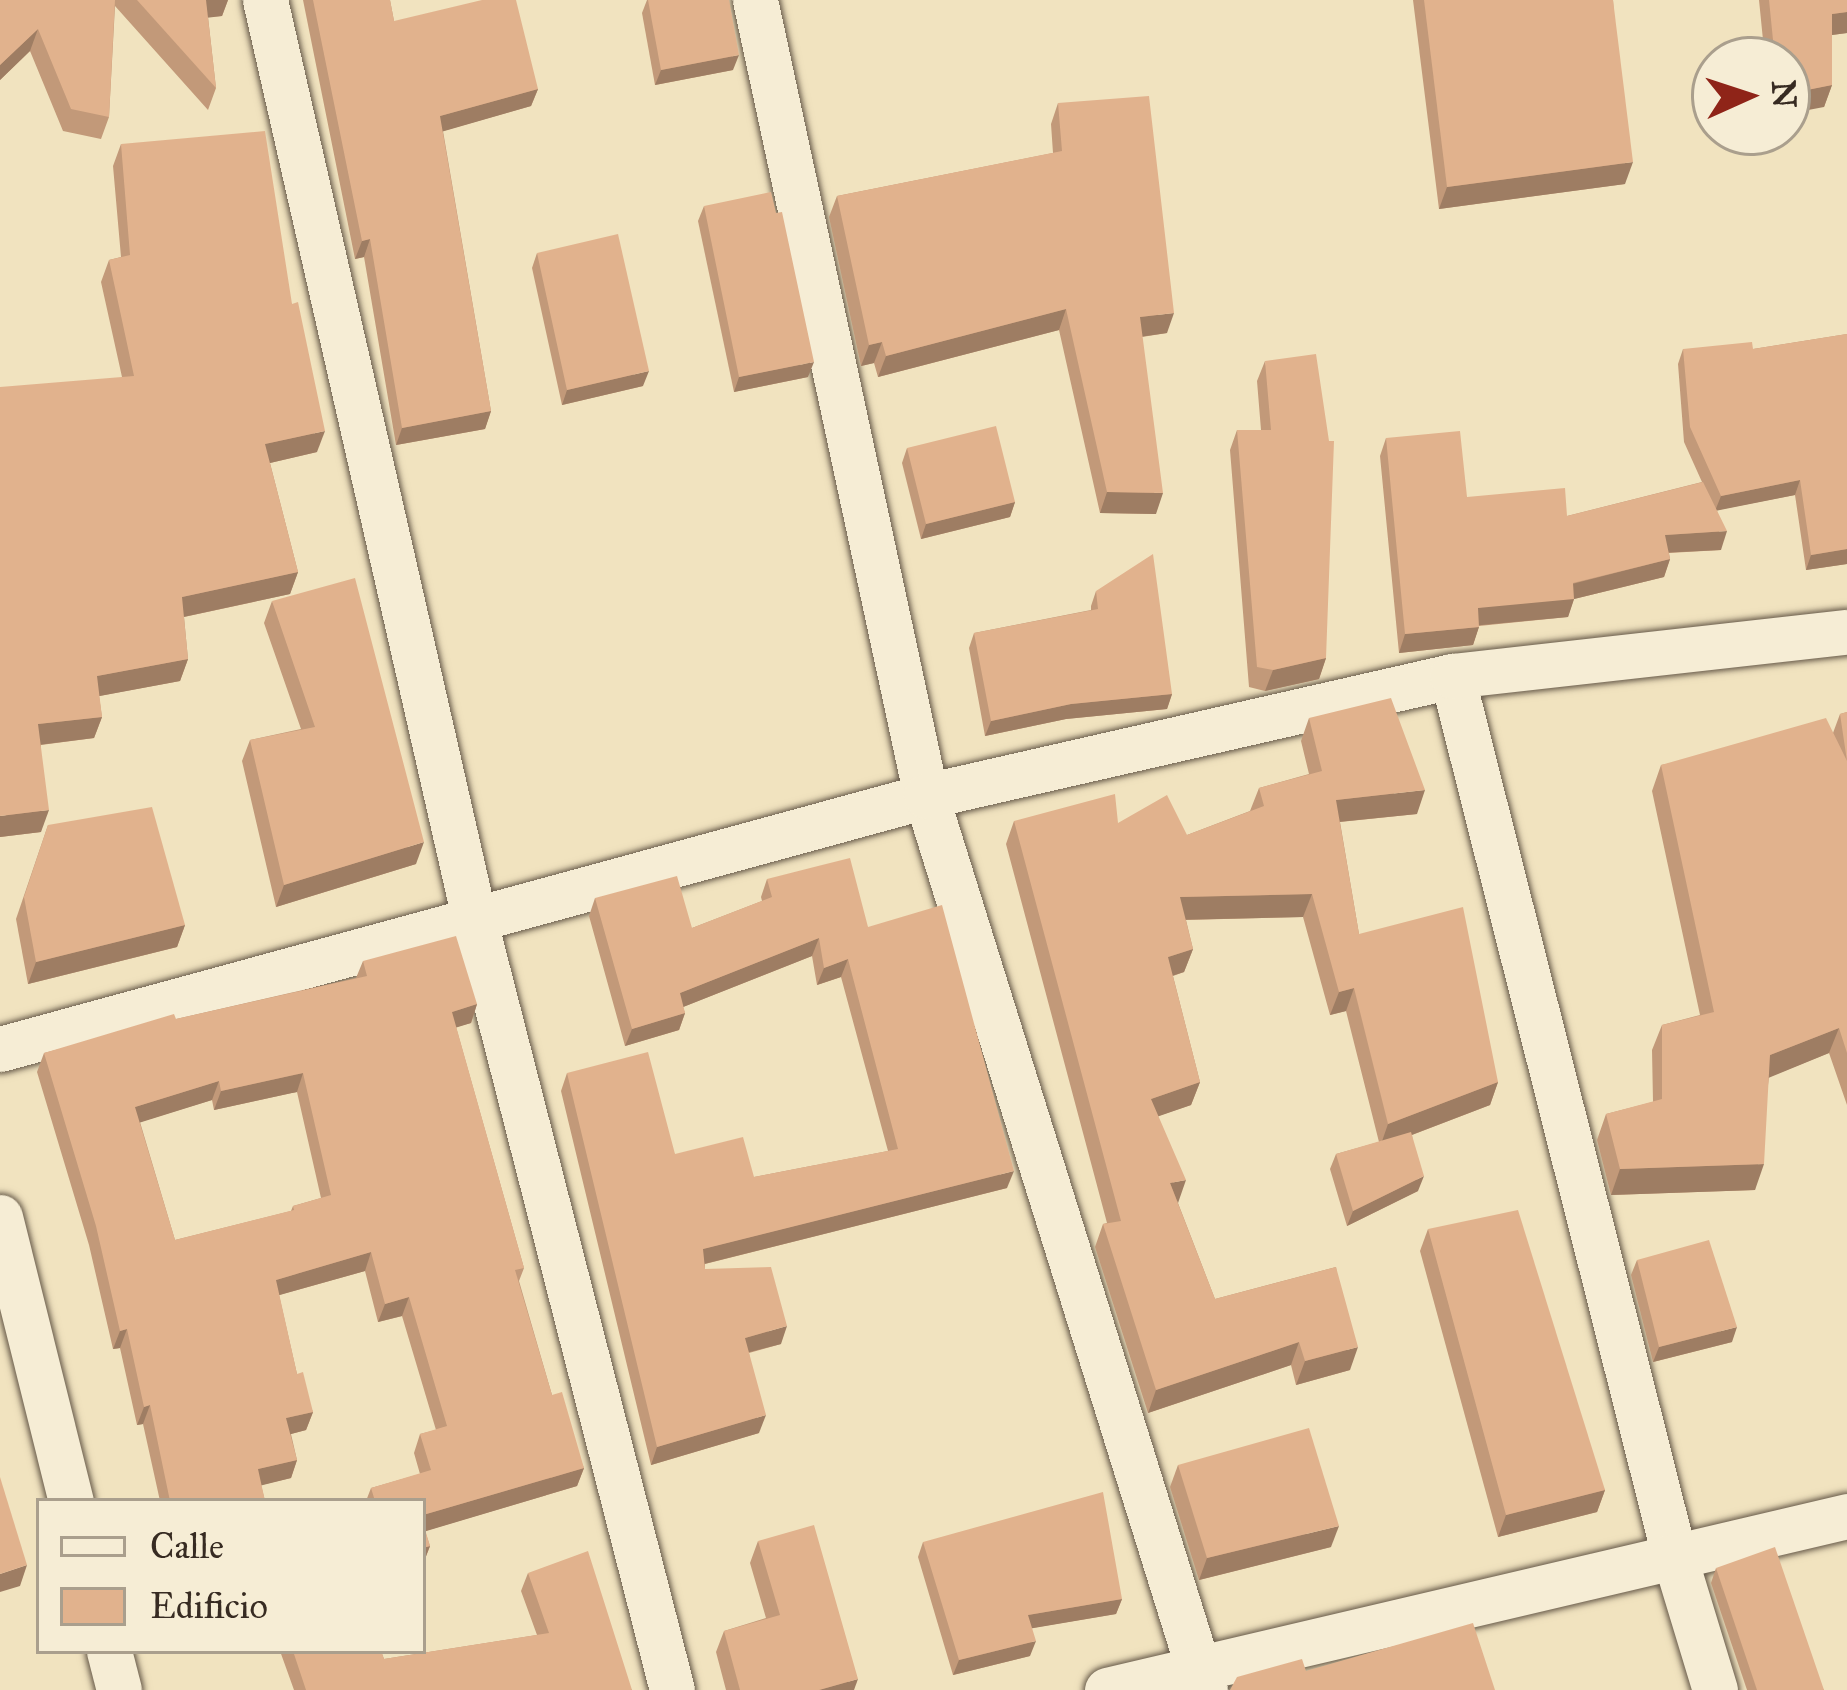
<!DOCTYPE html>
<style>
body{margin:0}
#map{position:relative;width:1847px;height:1690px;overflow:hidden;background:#f1e3bf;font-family:"IM FELL Great Primer",serif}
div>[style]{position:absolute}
.roads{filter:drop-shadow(0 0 3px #665949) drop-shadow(0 0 3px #665949)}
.street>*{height:45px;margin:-22.5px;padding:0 22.5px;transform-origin:22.5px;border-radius:22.5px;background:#f6edd5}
.wall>*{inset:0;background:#c29979}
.shaded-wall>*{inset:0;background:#9e7d63}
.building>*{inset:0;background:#e1b28d}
span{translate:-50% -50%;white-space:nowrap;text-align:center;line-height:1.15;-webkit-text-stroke:9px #f6edd5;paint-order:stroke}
.legend{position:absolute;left:36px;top:1498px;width:390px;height:156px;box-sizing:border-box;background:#f6edd5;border:3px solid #aa9f8d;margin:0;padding:15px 21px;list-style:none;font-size:36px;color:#372b22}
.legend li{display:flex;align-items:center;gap:24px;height:60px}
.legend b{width:60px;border:3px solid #aa9f8d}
.north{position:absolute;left:1691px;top:36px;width:120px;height:120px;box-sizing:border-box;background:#f6edd5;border:3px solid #aa9f8d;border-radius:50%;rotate:87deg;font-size:33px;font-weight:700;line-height:48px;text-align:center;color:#372b22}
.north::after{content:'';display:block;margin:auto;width:42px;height:54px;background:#8f2418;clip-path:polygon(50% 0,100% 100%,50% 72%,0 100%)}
</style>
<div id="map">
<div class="roads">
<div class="street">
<div style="left:265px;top:0;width:946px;rotate:77.17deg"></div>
<div style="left:475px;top:922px;width:793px;rotate:75.61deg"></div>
<div style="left:755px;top:0;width:814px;rotate:77.88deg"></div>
<div style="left:926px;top:796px;width:937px;rotate:72.67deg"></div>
<div style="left:1452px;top:676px;width:907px;rotate:75.83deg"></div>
<div style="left:1674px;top:1555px;width:141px;rotate:73.1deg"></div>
<div style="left:0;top:1049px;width:960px;rotate:-15.28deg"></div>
<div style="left:926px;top:796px;width:540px;rotate:-12.85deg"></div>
<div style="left:1452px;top:676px;width:397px;rotate:-6.4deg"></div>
<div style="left:0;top:1217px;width:293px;rotate:76deg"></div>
<div style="left:109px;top:1651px;width:40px;rotate:75.6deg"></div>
<div style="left:1107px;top:1690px;width:760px;rotate:-13.23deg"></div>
</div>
</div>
<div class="wall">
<div style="clip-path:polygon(0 0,228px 0,222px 16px,208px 17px,216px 88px,208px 110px,115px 6px,109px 117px,101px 139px,63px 131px,30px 51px,0 80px)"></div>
<div style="clip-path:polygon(303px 0,390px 0,394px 21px,538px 89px,531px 106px,443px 131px,491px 411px,485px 429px,396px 445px,364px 257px,355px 259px)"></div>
<div style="clip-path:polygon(647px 0,729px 0,733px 70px,655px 85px,642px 13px)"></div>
<div style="clip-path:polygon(1413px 0,1613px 0,1625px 184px,1439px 209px)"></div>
<div style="clip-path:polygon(1759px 0,1847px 0,1847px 33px,1832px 35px,1832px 85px,1824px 107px,1787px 60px,1765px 60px)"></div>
<div style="clip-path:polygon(1058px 103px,1167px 333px,1142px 337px,1156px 514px,1100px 513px,1059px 330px,878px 377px,874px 363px,861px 366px,829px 217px,837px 196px,1053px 153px,1051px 124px)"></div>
<div style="clip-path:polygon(121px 144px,292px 304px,317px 452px,270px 463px,298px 572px,290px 594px,184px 617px,188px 659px,180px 681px,99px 696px,102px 717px,94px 738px,41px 745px,41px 832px,0 837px,122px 377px,101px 282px,109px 260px,121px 257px,113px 166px)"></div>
<div style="clip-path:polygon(704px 206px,808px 377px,734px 392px,698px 221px)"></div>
<div style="clip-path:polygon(537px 253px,643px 386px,562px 405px,532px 268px)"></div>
<div style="clip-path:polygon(1847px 334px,1847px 564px,1806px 570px,1795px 495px,1717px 510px,1721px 550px,1669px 553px,1670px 559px,1664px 577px,1574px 599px,1568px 617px,1479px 626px,1473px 645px,1399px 653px,1380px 456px,1386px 438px,1467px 497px,1567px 516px,1702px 482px,1684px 442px,1678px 364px,1683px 349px,1753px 349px)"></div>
<div style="clip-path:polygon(1265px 361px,1326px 658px,1319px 679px,1265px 691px,1249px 687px,1230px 450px,1237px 430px,1261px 430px,1257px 381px)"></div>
<div style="clip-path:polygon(907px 448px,1015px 502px,1010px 517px,921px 539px,902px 463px)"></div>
<div style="clip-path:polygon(1096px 591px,1172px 694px,1167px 709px,1066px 719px,985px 736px,969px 648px,974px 633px,1091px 610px,1091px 606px)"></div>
<div style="clip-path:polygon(272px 601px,416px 864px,276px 907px,242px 761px,250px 740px,301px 729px,264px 623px)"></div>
<div style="clip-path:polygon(1847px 712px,1847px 1105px,1829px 1053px,1769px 1077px,1755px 1190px,1611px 1195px,1597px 1140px,1606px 1114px,1653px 1102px,1652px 1050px,1662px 1025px,1700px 1015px,1652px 791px,1661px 765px,1833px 733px,1840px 714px)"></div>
<div style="clip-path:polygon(1309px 718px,1417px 814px,1340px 822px,1359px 934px,1498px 1082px,1490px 1105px,1412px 1135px,1418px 1191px,1347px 1226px,1330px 1169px,1336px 1154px,1379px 1142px,1346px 1011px,1330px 1015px,1303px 917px,1186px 920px,1193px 949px,1184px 972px,1173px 976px,1200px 1082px,1191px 1105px,1158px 1116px,1178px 1203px,1215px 1299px,1336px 1267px,1350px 1370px,1296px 1385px,1291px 1365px,1148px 1413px,1095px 1247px,1103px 1224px,1107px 1223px,1006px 844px,1014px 821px,1118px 823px,1187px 835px,1250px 811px,1259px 788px,1309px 774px,1301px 741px)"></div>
<div style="clip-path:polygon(48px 825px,185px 925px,177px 947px,28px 984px,16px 919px)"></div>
<div style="clip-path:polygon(767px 879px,868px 927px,1007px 1188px,705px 1264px,705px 1269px,781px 1344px,749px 1353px,759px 1433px,651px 1465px,561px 1091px,567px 1073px,675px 1154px,754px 1177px,888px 1151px,841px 977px,817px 985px,812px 956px,683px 1007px,685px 1013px,679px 1030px,625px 1046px,589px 916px,595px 898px,692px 928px,762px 901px,761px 897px)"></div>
<div style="clip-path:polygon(evenodd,363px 961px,477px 1004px,471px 1023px,456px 1027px,524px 1268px,519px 1281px,552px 1395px,584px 1468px,577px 1486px,425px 1531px,430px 1546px,423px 1564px,423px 1501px,366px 1501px,371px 1488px,420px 1474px,414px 1453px,420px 1434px,436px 1430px,402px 1316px,378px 1322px,365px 1271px,279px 1295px,297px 1374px,313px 1412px,306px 1430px,291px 1434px,297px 1460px,291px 1478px,261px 1485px,265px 1501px,160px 1501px,143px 1424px,137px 1425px,120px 1348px,113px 1349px,89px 1245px,37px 1072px,44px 1053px,176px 1019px,356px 978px,363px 961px,297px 1092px,321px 1198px,293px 1206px,291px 1211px,175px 1240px,140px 1122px,212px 1100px,214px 1110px,297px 1092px)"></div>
<div style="clip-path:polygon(1428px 1229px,1605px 1490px,1597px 1512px,1498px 1537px,1420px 1251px)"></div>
<div style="clip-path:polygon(1637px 1260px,1732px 1342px,1653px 1362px,1631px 1275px)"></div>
<div style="clip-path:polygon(1178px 1465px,1331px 1547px,1199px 1580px,1170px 1487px)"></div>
<div style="clip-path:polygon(758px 1541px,854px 1690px,726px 1690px,716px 1652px,724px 1631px,766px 1618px,750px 1563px)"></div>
<div style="clip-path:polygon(923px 1542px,1122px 1599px,1116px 1614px,1032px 1628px,1030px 1656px,953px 1675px,918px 1557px)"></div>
<div style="clip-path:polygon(1716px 1568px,1824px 1690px,1747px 1690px,1711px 1583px)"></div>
<div style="clip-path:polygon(528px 1573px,632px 1690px,294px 1690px,280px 1651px,381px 1651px,384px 1659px,537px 1635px,521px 1591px)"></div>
</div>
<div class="shaded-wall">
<div style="clip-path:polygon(204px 0,228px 0,222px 16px,197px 19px)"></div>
<div style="clip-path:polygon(1847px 12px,1847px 33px,1824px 36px,1832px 14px)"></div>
<div style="clip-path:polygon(38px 29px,30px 51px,0 80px,0 65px)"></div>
<div style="clip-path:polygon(739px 55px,733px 70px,655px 85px,661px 70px)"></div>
<div style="clip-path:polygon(1832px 85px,1824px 107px,1787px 114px,1787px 94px)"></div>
<div style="clip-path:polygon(538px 89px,531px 106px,434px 134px,440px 116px)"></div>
<div style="clip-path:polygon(1633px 162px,1625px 184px,1439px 209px,1447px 187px)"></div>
<div style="clip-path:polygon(370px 239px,364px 257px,355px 259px,362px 241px)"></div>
<div style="clip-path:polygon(1066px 309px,1059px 330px,878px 377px,886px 356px)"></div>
<div style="clip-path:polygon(1174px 313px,1167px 333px,1132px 338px,1140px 317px)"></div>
<div style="clip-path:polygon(882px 342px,874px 363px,861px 366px,869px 345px)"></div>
<div style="clip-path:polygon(814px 362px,808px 377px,734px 392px,739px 377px)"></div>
<div style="clip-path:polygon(649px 371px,643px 386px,562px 405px,567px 390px)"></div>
<div style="clip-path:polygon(491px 411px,485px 429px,396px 445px,402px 428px)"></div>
<div style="clip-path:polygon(325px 431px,317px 452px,257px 466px,265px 444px)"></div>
<div style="clip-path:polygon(1800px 480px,1795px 495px,1715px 511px,1721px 496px)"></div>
<div style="clip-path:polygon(1107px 492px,1163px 493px,1156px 514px,1100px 513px)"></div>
<div style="clip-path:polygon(1015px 502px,1010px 517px,921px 539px,926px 524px)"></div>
<div style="clip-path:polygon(1727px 531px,1721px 550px,1659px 553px,1665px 535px)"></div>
<div style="clip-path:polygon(1847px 549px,1847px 564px,1806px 570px,1811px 555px)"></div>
<div style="clip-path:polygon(1670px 559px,1664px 577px,1574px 599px,1568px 617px,1471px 626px,1478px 608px)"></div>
<div style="clip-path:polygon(298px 572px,290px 594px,174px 619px,182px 597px)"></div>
<div style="clip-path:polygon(1479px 627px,1473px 645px,1399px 653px,1405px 634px)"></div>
<div style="clip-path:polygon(1326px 658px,1319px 679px,1265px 691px,1273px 670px)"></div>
<div style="clip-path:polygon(188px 659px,180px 681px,89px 698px,97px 676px)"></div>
<div style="clip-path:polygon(1172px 694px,1167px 709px,1066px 719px,985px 736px,991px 721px,1071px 704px)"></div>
<div style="clip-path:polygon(102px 717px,94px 738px,30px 746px,38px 724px)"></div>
<div style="clip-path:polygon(1425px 790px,1417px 814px,1328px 823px,1336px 800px)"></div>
<div style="clip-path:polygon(49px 810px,41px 832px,0 837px,0 816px)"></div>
<div style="clip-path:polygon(424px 842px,416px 864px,276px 907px,284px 885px)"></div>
<div style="clip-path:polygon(1312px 894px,1303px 917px,1172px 920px,1180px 897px)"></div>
<div style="clip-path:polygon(185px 925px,177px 947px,28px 984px,36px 962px)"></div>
<div style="clip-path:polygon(819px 938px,812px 956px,673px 1011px,680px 993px)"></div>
<div style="clip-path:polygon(1193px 949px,1184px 972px,1159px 980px,1168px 957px)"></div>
<div style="clip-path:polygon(848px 959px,841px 977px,817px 985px,824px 968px)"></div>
<div style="clip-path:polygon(1354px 988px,1346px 1011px,1330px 1015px,1339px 992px)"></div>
<div style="clip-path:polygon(477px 1004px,471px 1023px,445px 1031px,452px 1012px)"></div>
<div style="clip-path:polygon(685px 1013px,679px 1030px,625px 1046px,632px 1029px)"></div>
<div style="clip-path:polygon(1839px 1028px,1829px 1053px,1761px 1081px,1770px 1055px)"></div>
<div style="clip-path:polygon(303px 1073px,297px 1092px,214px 1110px,221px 1091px)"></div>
<div style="clip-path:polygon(219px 1081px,212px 1100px,129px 1126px,135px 1107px)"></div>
<div style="clip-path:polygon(1200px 1082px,1191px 1105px,1142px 1122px,1151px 1099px)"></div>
<div style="clip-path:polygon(1498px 1082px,1490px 1105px,1380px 1147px,1388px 1124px)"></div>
<div style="clip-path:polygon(1764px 1164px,1755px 1190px,1611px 1195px,1620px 1169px)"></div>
<div style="clip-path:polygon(1014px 1171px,1007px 1188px,696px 1266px,703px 1249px)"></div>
<div style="clip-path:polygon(1424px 1176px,1418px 1191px,1347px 1226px,1353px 1211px)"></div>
<div style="clip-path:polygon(1186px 1180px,1178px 1203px,1170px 1183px)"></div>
<div style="clip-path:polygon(371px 1252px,365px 1271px,269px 1298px,276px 1280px)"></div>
<div style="clip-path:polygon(409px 1297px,402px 1316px,378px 1322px,385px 1304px)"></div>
<div style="clip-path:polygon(787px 1326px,781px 1344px,738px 1355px,745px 1338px)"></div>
<div style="clip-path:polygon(1737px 1327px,1732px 1342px,1653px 1362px,1659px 1347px)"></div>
<div style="clip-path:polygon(127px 1329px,120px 1348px,113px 1349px,120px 1331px)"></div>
<div style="clip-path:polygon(1299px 1342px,1291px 1365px,1148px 1413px,1156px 1390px)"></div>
<div style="clip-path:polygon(1358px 1347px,1350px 1370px,1296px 1385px,1305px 1361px)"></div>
<div style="clip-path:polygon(150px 1405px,143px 1424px,137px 1425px,144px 1407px)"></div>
<div style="clip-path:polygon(313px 1412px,306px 1430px,280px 1437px,286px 1418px)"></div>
<div style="clip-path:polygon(766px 1415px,759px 1433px,651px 1465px,657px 1447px)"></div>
<div style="clip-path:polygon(297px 1460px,291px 1478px,251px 1488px,258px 1469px)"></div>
<div style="clip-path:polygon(584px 1468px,577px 1486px,423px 1532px,423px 1515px)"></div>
<div style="clip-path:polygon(1605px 1490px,1597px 1512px,1498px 1537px,1506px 1515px)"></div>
<div style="clip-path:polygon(1339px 1526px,1331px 1547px,1199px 1580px,1207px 1558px)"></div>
<div style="clip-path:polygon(430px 1546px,423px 1564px,423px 1548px)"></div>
<div style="clip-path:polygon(27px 1565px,20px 1586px,0 1592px,0 1574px)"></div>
<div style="clip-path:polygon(1122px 1599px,1116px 1614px,1022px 1630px,1028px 1615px)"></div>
<div style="clip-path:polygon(1036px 1641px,1030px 1656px,953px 1675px,959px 1660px)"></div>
<div style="clip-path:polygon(858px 1679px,854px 1690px,819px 1690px)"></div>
</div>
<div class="building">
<div style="clip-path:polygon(0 0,115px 0,109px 117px,71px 109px,38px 29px,0 65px)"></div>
<div style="clip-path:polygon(137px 0,206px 0,216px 88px)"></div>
<div style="clip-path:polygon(313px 0,390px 0,394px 21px,482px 0,516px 0,538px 89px,440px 116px,491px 411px,402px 428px,370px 239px,362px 241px)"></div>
<div style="clip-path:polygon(648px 0,729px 0,739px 55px,661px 70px)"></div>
<div style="clip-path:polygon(1424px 0,1613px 0,1633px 162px,1447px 187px)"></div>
<div style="clip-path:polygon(1769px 0,1847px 0,1847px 12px,1832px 14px,1832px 85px,1787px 94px,1787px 60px,1775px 60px)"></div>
<div style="clip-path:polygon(1149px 96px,1174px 313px,1140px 317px,1163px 493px,1107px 492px,1066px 309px,886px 356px,882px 342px,869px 345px,837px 196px,1062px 151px,1058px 103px)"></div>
<div style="clip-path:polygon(265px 131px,292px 304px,298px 302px,325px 431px,265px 444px,298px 572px,182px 597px,188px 659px,97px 676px,102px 717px,38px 724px,49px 810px,0 816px,0 387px,134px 376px,109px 260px,130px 255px,121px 144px)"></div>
<div style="clip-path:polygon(771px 192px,776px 213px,782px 212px,814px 362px,739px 377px,704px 206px)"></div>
<div style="clip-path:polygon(618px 234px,649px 371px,567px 390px,537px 253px)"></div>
<div style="clip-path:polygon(1847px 334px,1847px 549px,1811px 555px,1800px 480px,1721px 496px,1690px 427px,1683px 349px,1752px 342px,1753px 349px)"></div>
<div style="clip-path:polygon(1316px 354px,1329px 441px,1334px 441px,1326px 658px,1273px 670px,1257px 667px,1237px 430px,1271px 430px,1265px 361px)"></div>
<div style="clip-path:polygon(996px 426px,1015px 502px,926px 524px,907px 448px)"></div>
<div style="clip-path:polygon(1460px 431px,1467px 497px,1565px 488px,1567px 516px,1703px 482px,1727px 531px,1665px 535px,1670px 559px,1573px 583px,1574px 599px,1478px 608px,1479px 627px,1405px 634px,1386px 438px)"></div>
<div style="clip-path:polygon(1153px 554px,1172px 694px,1071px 704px,991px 721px,974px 633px,1098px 609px,1096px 591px)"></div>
<div style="clip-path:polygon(355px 578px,424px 842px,284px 885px,250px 740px,315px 727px,272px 601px)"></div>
<div style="clip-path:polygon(1391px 698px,1425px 790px,1336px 800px,1359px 934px,1463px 907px,1498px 1082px,1388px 1124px,1354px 988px,1339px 992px,1312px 894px,1180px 897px,1193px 949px,1168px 957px,1200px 1082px,1151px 1099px,1186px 1180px,1170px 1183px,1215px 1299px,1336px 1267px,1358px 1347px,1305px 1361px,1299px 1342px,1156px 1390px,1103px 1224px,1121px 1221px,1014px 821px,1115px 794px,1118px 823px,1167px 795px,1187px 835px,1264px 806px,1259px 788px,1322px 771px,1309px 718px)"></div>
<div style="clip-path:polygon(1847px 712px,1847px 1053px,1839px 1028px,1770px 1055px,1764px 1164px,1620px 1169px,1606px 1114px,1662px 1099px,1662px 1025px,1714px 1012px,1661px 765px,1826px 718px,1847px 761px,1840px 714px)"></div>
<div style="clip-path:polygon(152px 807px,185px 925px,36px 962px,24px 897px,48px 825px)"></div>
<div style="clip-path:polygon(850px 858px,868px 927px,942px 905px,1014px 1171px,703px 1249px,705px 1269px,771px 1267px,787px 1326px,745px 1338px,766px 1415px,657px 1447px,567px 1073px,648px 1052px,675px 1154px,743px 1137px,754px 1177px,898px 1149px,848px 959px,824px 968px,819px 938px,680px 993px,685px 1013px,632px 1029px,595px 898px,677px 876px,692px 928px,772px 897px,767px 879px)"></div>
<div style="clip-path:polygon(evenodd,456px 936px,477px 1004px,452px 1012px,524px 1268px,515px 1270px,552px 1395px,562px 1392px,584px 1468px,423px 1515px,423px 1501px,375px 1501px,371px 1488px,431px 1470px,420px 1434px,447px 1426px,409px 1297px,385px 1304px,371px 1252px,276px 1280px,297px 1374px,303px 1372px,313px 1412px,286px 1418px,297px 1460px,258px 1469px,265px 1501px,170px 1501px,150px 1405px,144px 1407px,127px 1329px,120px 1331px,96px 1226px,44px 1053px,174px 1014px,176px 1019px,367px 976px,363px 961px,456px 936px,303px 1073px,331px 1195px,293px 1206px,294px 1210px,175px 1240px,135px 1107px,219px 1081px,221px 1091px,303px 1073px)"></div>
<div style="clip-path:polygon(1411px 1132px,1424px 1176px,1353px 1211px,1336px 1154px)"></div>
<div style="clip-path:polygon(1518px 1210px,1605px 1490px,1506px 1515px,1428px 1229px)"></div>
<div style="clip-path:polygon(1709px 1240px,1737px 1327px,1659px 1347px,1637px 1260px)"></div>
<div style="clip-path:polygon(1309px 1428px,1339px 1526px,1207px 1558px,1178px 1465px)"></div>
<div style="clip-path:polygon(0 1477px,27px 1565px,0 1574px)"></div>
<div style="clip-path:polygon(1103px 1492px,1122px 1599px,1028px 1615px,1036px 1641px,959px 1660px,923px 1542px)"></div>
<div style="clip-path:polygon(423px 1523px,430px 1546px,423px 1548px)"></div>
<div style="clip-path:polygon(814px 1525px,858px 1679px,819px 1690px,740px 1690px,724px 1631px,780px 1615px,758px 1541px)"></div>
<div style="clip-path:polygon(1775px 1547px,1824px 1690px,1757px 1690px,1716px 1568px)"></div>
<div style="clip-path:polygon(588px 1551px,632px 1690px,306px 1690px,293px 1651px,381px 1651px,384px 1659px,549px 1633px,528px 1573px)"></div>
<div style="clip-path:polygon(1473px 1623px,1495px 1690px,1230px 1690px,1237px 1677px,1302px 1659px,1306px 1671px)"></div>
</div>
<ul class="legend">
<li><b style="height:15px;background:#f6edd5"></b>Calle</li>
<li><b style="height:33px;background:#e1b28d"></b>Edificio</li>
</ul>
<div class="north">N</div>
</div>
